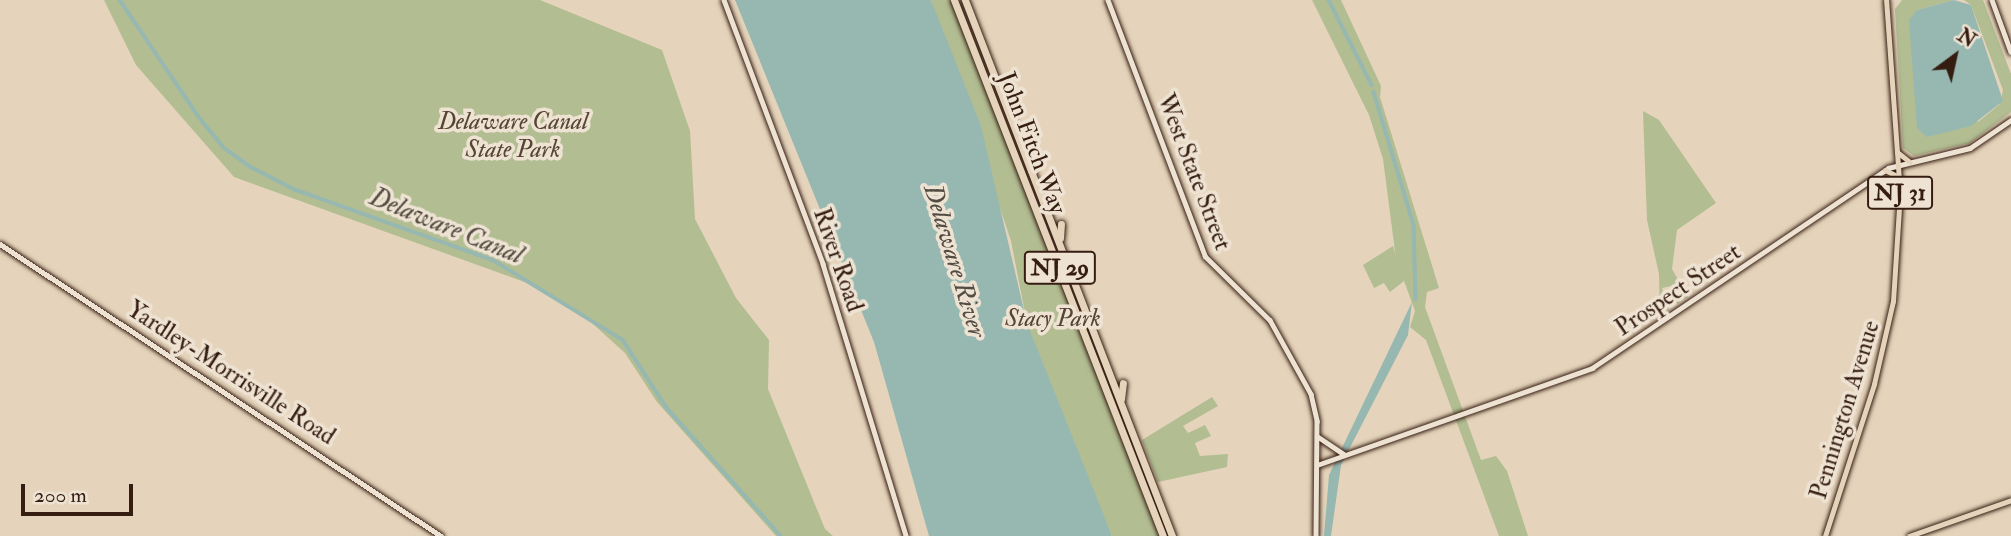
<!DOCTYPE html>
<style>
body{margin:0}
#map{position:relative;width:2011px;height:536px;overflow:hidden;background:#e5d4bb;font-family:"IM FELL Double Pica",serif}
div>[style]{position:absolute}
.green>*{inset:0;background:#b2bd92}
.water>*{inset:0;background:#96b8b1}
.canal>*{height:3.5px;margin:-1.75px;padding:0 1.75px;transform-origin:1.75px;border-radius:1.75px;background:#96b8b1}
.roads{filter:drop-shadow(0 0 2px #361d12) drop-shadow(0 0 2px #361d12)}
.secondary>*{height:4.5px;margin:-2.25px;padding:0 2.25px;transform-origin:2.25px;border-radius:2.25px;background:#eee3d3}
.primary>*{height:5px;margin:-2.5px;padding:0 2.5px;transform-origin:2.5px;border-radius:2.5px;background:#e5d4bb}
.highway>*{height:7px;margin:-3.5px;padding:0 3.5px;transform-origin:3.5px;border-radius:3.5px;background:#e5d4bb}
span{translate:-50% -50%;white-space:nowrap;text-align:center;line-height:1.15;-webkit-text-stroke:7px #eee3d3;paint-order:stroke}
.shield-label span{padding:2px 5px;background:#eee3d3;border:2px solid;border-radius:5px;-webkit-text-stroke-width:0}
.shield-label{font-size:23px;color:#361d12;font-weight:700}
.park-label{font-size:24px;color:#554532;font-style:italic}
.street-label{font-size:24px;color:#361d12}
.water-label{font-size:26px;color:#534c42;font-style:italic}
.north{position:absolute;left:1920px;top:21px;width:70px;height:70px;-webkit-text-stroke:5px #eee3d3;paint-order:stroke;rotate:33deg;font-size:19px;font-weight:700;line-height:28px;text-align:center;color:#361d12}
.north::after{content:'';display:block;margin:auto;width:24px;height:32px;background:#361d12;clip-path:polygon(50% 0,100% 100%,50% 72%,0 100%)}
.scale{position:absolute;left:21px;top:484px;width:112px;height:32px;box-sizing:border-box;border:4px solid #361d12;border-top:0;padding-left:9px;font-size:21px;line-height:24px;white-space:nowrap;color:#361d12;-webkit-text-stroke:5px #eee3d3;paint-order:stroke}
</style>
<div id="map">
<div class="green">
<div style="clip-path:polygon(104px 0,540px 0,662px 50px,690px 131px,695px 219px,736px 298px,769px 340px,768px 389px,825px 529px,833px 536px,776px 536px,657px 402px,625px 353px,583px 315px,530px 284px,234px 177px,136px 65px)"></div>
<div style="clip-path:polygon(931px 0,954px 0,1163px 536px,1112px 536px,1081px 465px,1027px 323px,1011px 241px)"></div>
<div style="clip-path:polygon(1312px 0,1341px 0,1381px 86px,1380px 97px,1439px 288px,1427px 292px,1425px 307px,1481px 460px,1496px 456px,1507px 471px,1528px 536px,1499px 536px,1426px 340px,1410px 327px,1415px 311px,1396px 259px,1383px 159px,1369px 115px)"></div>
<div style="clip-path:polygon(1902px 0,1954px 0,1917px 10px,1978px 122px,2000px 104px,2003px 90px,1971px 5px,1964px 0,1983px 0,2011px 74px,2011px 112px,1970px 143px,1914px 156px,1903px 148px,1895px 9px)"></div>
<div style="clip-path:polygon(1643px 111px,1659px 120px,1716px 203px,1677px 230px,1672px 269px,1688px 297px,1677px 304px,1676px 285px,1662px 288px,1669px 310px,1660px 315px,1659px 274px,1647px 220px)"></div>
<div style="clip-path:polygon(1393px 246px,1404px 281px,1390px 292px,1384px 283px,1374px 288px,1363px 265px)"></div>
<div style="clip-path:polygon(1212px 397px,1218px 406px,1183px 426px,1188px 433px,1205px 425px,1211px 436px,1195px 443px,1200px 456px,1228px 454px,1227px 467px,1158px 482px,1142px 440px)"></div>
</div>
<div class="water">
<div style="clip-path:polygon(735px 0,931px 0,981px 126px,1027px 323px,1112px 536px,929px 536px,874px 342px)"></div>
<div style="clip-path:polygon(1954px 0,1971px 5px,2003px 101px,1971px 126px,1927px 137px,1917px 128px,1909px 20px,1917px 10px)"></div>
<div style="clip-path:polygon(1412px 302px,1408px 335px,1341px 465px,1331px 536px,1324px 536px,1329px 475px)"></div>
</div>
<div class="canal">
<div style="left:120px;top:0;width:141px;rotate:56deg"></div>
<div style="left:199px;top:117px;width:38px;rotate:51deg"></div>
<div style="left:223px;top:147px;width:34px;rotate:36deg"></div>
<div style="left:251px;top:167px;width:51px;rotate:27.1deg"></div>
<div style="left:296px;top:190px;width:209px;rotate:19.6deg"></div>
<div style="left:493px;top:260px;width:153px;rotate:31.6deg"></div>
<div style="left:623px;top:340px;width:81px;rotate:57.1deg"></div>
<div style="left:667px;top:408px;width:171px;rotate:48.3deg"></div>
<div style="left:1329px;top:0;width:95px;rotate:63.2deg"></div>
<div style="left:1374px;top:92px;width:139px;rotate:73.3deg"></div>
<div style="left:1414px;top:225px;width:74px;rotate:88.5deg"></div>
</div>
<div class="roads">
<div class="secondary">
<div style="left:724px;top:0;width:282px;rotate:69.4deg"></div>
<div style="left:823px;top:264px;width:284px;rotate:73deg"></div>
<div style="left:1108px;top:0;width:274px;rotate:69.2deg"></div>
<div style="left:1205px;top:256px;width:91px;rotate:44.6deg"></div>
<div style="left:1270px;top:320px;width:85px;rotate:61deg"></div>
<div style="left:1311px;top:394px;width:28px;rotate:77deg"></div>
<div style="left:1317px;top:421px;width:115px;rotate:90.5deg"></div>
<div style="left:1992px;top:0;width:55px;rotate:69.9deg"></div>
<div style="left:0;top:244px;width:529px;rotate:33.51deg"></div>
<div style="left:1317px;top:436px;width:32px;rotate:34deg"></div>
<div style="left:1317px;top:465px;width:292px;rotate:-19.4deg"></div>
<div style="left:1592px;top:368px;width:357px;rotate:-34deg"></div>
<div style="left:1888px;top:168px;width:84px;rotate:-13.7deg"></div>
<div style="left:1970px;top:148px;width:50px;rotate:-34.3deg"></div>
</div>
<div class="primary">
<div style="left:1897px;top:152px;width:16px;rotate:38deg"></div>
<div style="left:1885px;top:170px;width:16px;rotate:27deg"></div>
<div style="left:1825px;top:536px;width:160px;rotate:-72.1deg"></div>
<div style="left:1874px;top:384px;width:85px;rotate:-77.1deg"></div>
<div style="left:1893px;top:301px;width:107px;rotate:-86.3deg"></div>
<div style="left:1900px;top:194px;width:195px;rotate:-94.1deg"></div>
<div style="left:1909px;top:536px;width:108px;rotate:-19.4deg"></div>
</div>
<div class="highway">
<div style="left:954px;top:0;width:575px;rotate:68.7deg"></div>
<div style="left:965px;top:0;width:575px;rotate:68.88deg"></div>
<div style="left:1060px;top:238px;width:14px;rotate:-86deg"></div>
<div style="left:1121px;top:399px;width:16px;rotate:-83deg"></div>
</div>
</div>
<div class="shield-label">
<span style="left:1900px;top:193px">NJ 31</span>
<span style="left:1060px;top:268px">NJ 29</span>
</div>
<div class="park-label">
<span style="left:513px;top:136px">Delaware Canal<br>State Park</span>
<span style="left:1053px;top:319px">Stacy Park</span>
</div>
<div class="street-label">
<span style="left:1032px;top:143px;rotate:69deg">John Fitch Way</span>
<span style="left:1194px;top:172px;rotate:69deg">West State Street</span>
<span style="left:838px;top:260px;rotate:71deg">River Road</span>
<span style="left:1678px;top:290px;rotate:-34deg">Prospect Street</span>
<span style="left:231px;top:373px;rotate:33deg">Yardley-Morrisville Road</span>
<span style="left:1845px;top:410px;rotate:-73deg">Pennington Avenue</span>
</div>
<div class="water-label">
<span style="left:446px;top:227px;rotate:22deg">Delaware Canal</span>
<span style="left:954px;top:261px;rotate:73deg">Delaware River</span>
</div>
<div class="north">N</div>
<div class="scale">200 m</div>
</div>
